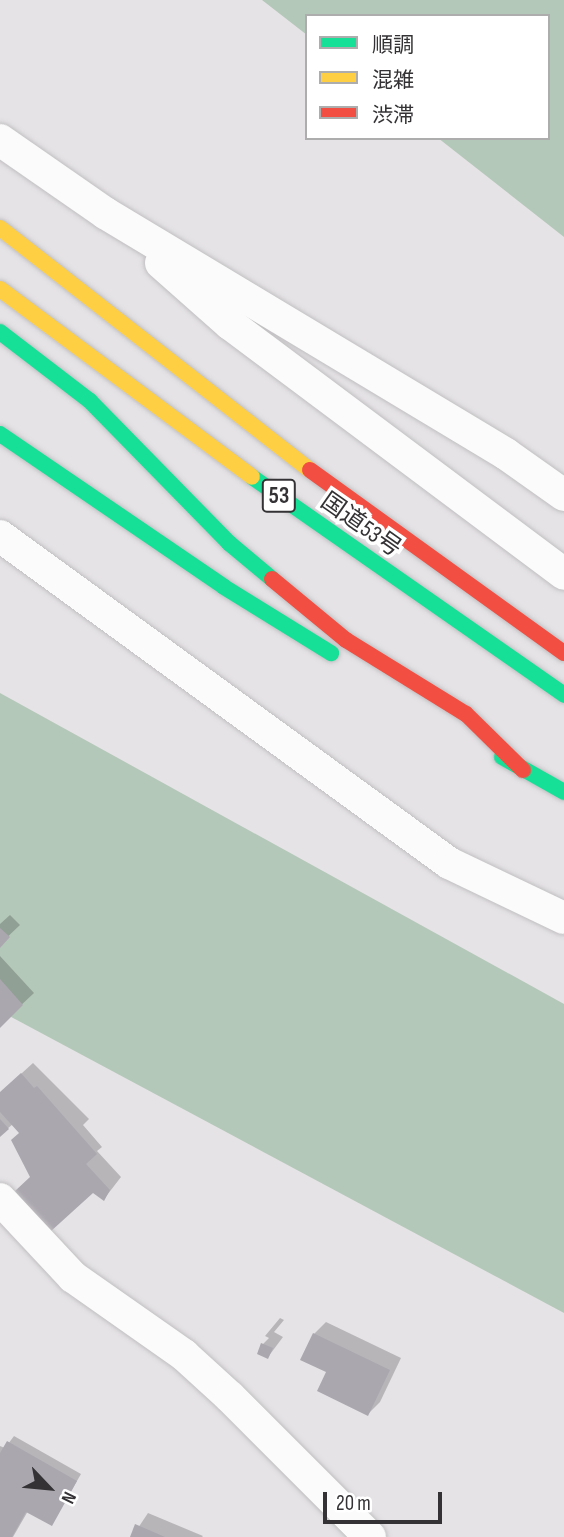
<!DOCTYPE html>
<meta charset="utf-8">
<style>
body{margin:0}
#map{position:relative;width:564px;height:1537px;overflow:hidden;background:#e5e3e6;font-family:"Sofia Sans Condensed","Noto Sans JP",sans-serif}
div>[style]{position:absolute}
.forest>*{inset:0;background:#b4c8b9}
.shadow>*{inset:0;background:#0003}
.building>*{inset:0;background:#aba7af}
.roads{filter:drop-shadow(0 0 2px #c1bfc1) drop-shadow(0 0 2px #c1bfc1)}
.street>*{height:32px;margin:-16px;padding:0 16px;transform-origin:16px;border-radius:16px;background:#fbfbfb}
.fast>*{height:16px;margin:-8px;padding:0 8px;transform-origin:8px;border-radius:8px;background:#16e098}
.slow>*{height:16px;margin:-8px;padding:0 8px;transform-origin:8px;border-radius:8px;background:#ffcf43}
.jam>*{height:16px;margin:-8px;padding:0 8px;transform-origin:8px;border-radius:8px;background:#f24e42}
span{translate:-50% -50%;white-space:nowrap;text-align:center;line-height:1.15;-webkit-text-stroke:7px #fff;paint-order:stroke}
.shield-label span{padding:2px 5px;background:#fff;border:2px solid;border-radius:5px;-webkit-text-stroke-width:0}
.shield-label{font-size:23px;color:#343234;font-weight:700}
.street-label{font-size:24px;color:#343234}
.legend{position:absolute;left:305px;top:14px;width:245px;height:126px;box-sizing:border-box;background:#fff;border:2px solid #aeadae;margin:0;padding:9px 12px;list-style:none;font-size:21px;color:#343234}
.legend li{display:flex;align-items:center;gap:14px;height:35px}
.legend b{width:35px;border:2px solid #aeadae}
.north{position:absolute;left:14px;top:1453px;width:70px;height:70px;-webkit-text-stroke:5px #fff;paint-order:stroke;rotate:116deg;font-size:19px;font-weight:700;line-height:28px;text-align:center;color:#343234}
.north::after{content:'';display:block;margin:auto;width:24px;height:32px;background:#343234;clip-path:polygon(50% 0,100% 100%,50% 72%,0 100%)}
.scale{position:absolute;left:323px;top:1492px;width:119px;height:32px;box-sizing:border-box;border:4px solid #343234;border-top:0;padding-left:9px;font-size:21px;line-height:24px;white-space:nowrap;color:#343234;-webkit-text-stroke:5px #fff;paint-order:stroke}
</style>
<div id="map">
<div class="forest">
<div style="clip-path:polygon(262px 0,564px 0,564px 237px,438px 138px,548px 138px,548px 16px,307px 16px,307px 35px)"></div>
<div style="clip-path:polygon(0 693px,564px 1004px,564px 1313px,0 1011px)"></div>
</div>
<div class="shadow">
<div style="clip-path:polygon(10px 915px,20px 925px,0 944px,0 924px)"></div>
<div style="clip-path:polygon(0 956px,34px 993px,0 1025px)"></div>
<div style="clip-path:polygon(33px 1063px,89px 1119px,83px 1125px,102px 1147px,97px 1151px,121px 1177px,104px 1199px,93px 1191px,32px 1177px,21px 1133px,13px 1124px,0 1135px,0 1093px)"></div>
<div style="clip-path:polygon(280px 1318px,284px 1320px,274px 1332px,283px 1337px,268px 1357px,263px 1344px,269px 1338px,265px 1336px)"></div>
<div style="clip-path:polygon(326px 1322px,401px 1358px,380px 1402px,368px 1414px,328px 1371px,314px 1334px)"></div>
<div style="clip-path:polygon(14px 1436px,81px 1474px,52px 1524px,28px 1511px,13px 1537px,0 1537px,0 1446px,5px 1448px)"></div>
<div style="clip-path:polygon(148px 1513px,203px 1536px,202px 1537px,132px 1537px)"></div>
</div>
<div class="building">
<div style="clip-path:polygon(0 928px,10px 937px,0 948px)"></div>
<div style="clip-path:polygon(0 979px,23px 1005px,0 1028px)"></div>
<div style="clip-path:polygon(21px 1073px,34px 1088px,37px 1086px,97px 1154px,86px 1164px,110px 1190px,104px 1201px,93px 1193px,50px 1232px,15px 1191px,30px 1177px,11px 1140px,19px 1133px,0 1112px,0 1092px)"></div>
<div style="clip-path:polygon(0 1119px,9px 1129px,0 1137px)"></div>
<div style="clip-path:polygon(313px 1333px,390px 1370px,368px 1416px,317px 1391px,326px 1372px,300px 1360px)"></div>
<div style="clip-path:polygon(261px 1343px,273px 1348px,268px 1359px,257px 1354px)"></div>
<div style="clip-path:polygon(7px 1441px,77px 1481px,52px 1526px,26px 1512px,12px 1537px,0 1537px,0 1453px)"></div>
<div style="clip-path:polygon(135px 1524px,165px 1537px,130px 1537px)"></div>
</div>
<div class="roads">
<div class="street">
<div style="left:0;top:140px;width:128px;rotate:34.8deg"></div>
<div style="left:105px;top:213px;width:468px;rotate:31deg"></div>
<div style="left:506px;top:454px;width:71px;rotate:35.3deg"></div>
<div style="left:161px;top:263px;width:92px;rotate:41.5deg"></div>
<div style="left:230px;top:324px;width:417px;rotate:36.8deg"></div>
<div style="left:0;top:536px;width:555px;rotate:36.07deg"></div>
<div style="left:449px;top:863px;width:127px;rotate:25.6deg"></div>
<div style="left:0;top:1199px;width:107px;rotate:46.9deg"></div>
<div style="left:73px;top:1277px;width:136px;rotate:35.1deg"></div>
<div style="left:184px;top:1355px;width:62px;rotate:42.4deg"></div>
<div style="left:230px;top:1397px;width:198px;rotate:45deg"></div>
</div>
<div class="fast">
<div style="left:0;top:332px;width:113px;rotate:37.5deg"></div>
<div style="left:90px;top:401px;width:199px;rotate:45.6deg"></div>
<div style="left:229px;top:543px;width:56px;rotate:39.9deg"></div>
<div style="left:0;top:434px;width:271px;rotate:34.3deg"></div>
<div style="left:224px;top:587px;width:126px;rotate:31.7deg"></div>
<div style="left:252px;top:477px;width:381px;rotate:34.9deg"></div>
<div style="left:502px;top:757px;width:71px;rotate:29.4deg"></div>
</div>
<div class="slow">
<div style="left:0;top:228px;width:393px;rotate:38deg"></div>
<div style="left:0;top:289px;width:314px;rotate:36.7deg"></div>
</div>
<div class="jam">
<div style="left:310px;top:470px;width:313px;rotate:35.8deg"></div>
<div style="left:272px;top:579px;width:96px;rotate:39.5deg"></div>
<div style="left:346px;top:640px;width:141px;rotate:31.7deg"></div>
<div style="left:466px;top:714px;width:80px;rotate:44.5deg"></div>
</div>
</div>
<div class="shield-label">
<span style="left:279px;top:496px">53</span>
</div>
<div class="street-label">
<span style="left:361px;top:525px;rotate:35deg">国道53号</span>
</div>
<ul class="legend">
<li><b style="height:9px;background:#16e098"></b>順調</li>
<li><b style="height:9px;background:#ffcf43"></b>混雑</li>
<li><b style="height:9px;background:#f24e42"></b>渋滞</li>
</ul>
<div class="north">N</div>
<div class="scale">20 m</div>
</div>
